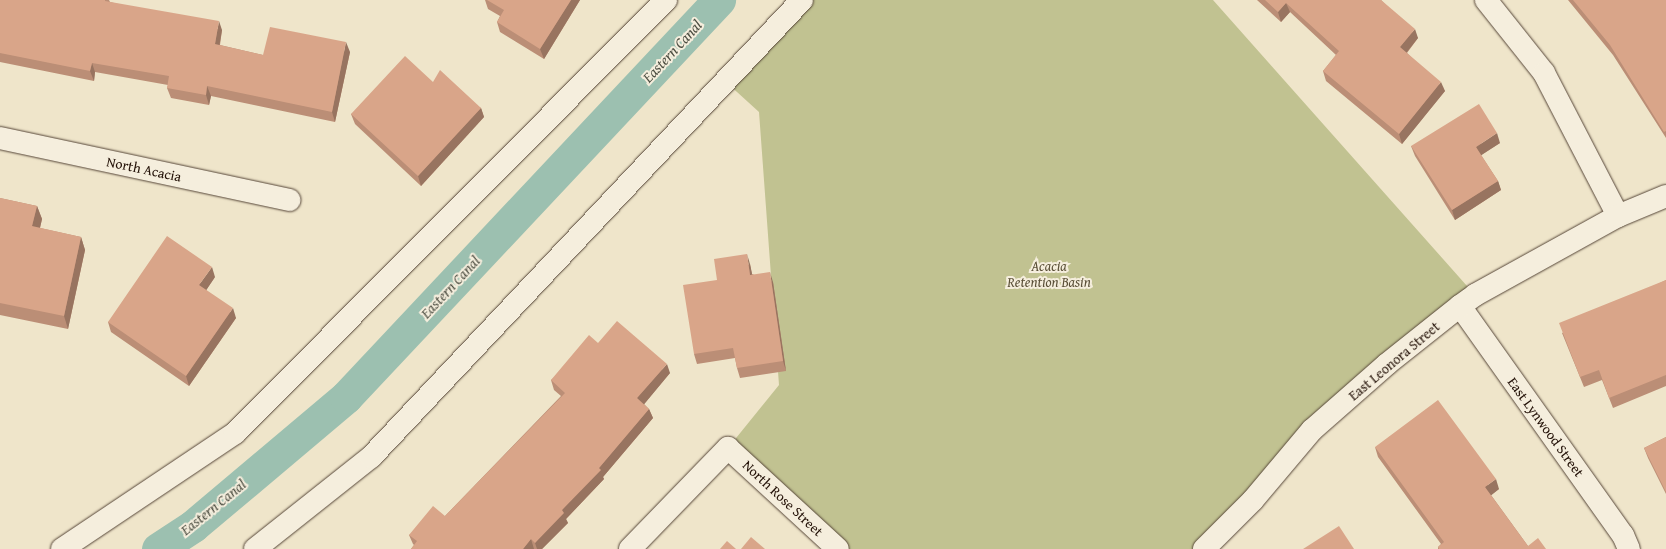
<!DOCTYPE html>
<style>
body{margin:0}
#map{position:relative;width:1666px;height:549px;overflow:hidden;background:#efe5ca;font-family:"Gentium Book Plus",serif}
div>[style]{position:absolute}
.green>*{inset:0;background:#c1c291}
.canal>*{height:33px;margin:-16.5px;padding:0 16.5px;transform-origin:16.5px;border-radius:16.5px;background:#9cc0b0}
.roads{filter:drop-shadow(0 0 1px #564638) drop-shadow(0 0 1px #564638)}
.minor>*{height:22px;margin:-11px;padding:0 11px;transform-origin:11px;border-radius:11px;background:#f5eedd}
.wall>*{inset:0;background:#bb8e76}
.shaded-wall>*{inset:0;background:#987460}
.building>*{inset:0;background:#d9a589}
span{translate:-50% -50%;white-space:nowrap;text-align:center;line-height:1.15;-webkit-text-stroke:4px #f5eedd;paint-order:stroke}
.street-label{font-size:14px;color:#231107}
.park-label{font-size:14px;color:#5a4f37;font-style:italic}
.water-label{font-size:15px;color:#4d4e42;font-style:italic}
</style>
<div id="map">
<div class="green">
<div style="clip-path:polygon(802px 0,1213px 0,1475px 295px,1387px 364px,1204px 549px,838px 549px,728px 448px,779px 385px,759px 112px,726px 82px)"></div>
</div>
<div class="canal">
<div style="left:158px;top:549px;width:42px;rotate:-33.3deg"></div>
<div style="left:193px;top:526px;width:200px;rotate:-40.1deg"></div>
<div style="left:346px;top:397px;width:545px;rotate:-46.79deg"></div>
</div>
<div class="roads">
<div class="minor">
<div style="left:1486px;top:0;width:93px;rotate:51.5deg"></div>
<div style="left:1544px;top:73px;width:161px;rotate:62.6deg"></div>
<div style="left:0;top:138px;width:296px;rotate:12.1deg"></div>
<div style="left:1460px;top:306px;width:281px;rotate:54.6deg"></div>
<div style="left:1623px;top:535px;width:15px;rotate:67deg"></div>
<div style="left:62px;top:549px;width:208px;rotate:-33.8deg"></div>
<div style="left:235px;top:433px;width:611px;rotate:-45.13deg"></div>
<div style="left:255px;top:549px;width:148px;rotate:-38.4deg"></div>
<div style="left:371px;top:457px;width:628px;rotate:-46.68deg"></div>
<div style="left:630px;top:549px;width:141px;rotate:-45.9deg"></div>
<div style="left:728px;top:448px;width:149px;rotate:42.6deg"></div>
<div style="left:1204px;top:549px;width:69px;rotate:-45deg"></div>
<div style="left:1253px;top:500px;width:92px;rotate:-49.9deg"></div>
<div style="left:1312px;top:430px;width:100px;rotate:-41.3deg"></div>
<div style="left:1387px;top:364px;width:93px;rotate:-38.5deg"></div>
<div style="left:1460px;top:306px;width:19px;rotate:-36deg"></div>
<div style="left:1475px;top:295px;width:163px;rotate:-28.9deg"></div>
<div style="left:1618px;top:216px;width:52px;rotate:-22.6deg"></div>
</div>
</div>
<div class="wall">
<div style="clip-path:polygon(0 0,109px 0,110px 2px,222px 30px,220px 45px,263px 55px,350px 52px,335px 122px,211px 96px,209px 105px,171px 98px,167px 88px,168px 85px,95px 72px,94px 81px,0 62px)"></div>
<div style="clip-path:polygon(485px 0,580px 0,544px 59px,500px 32px,497px 22px,500px 16px,488px 9px)"></div>
<div style="clip-path:polygon(1257px 0,1381px 0,1418px 38px,1407px 53px,1445px 91px,1402px 144px,1326px 81px,1323px 71px,1336px 55px,1290px 12px,1281px 22px)"></div>
<div style="clip-path:polygon(1568px 0,1666px 0,1666px 138px,1613px 55px)"></div>
<div style="clip-path:polygon(433px 82px,481px 108px,484px 117px,421px 186px,355px 124px,351px 114px)"></div>
<div style="clip-path:polygon(1500px 143px,1481px 155px,1498px 181px,1501px 190px,1455px 220px,1415px 156px,1411px 146px)"></div>
<div style="clip-path:polygon(0 198px,37px 206px,42px 219px,40px 228px,81px 237px,85px 250px,68px 329px,0 315px)"></div>
<div style="clip-path:polygon(750px 264px,752px 274px,773px 282px,786px 371px,740px 378px,737px 368px,735px 358px,697px 364px,694px 354px,717px 280px)"></div>
<div style="clip-path:polygon(215px 277px,206px 290px,236px 318px,189px 386px,111px 332px,108px 322px)"></div>
<div style="clip-path:polygon(1666px 280px,1666px 386px,1613px 408px,1602px 380px,1584px 387px,1562px 333px)"></div>
<div style="clip-path:polygon(598px 343px,670px 373px,644px 404px,649px 409px,653px 418px,603px 477px,604px 479px,566px 519px,568px 523px,542px 549px,411px 549px,414px 545px,413px 544px,409px 535px,445px 516px,561px 396px,554px 390px,551px 380px)"></div>
<div style="clip-path:polygon(1666px 437px,1666px 494px,1648px 458px,1644px 448px)"></div>
<div style="clip-path:polygon(1375px 447px,1499px 489px,1491px 495px,1528px 546px,1546px 549px,1438px 549px,1438px 547px,1441px 544px,1378px 457px)"></div>
</div>
<div class="shaded-wall">
<div style="clip-path:polygon(571px 0,580px 0,544px 59px,540px 49px)"></div>
<div style="clip-path:polygon(1286px 3px,1290px 12px,1281px 22px,1278px 12px)"></div>
<div style="clip-path:polygon(219px 21px,222px 30px,218px 54px,215px 44px)"></div>
<div style="clip-path:polygon(1415px 29px,1418px 38px,1403px 57px,1400px 47px)"></div>
<div style="clip-path:polygon(346px 42px,350px 52px,335px 122px,332px 112px)"></div>
<div style="clip-path:polygon(92px 63px,95px 72px,94px 81px,90px 71px)"></div>
<div style="clip-path:polygon(1441px 82px,1445px 91px,1402px 144px,1399px 134px)"></div>
<div style="clip-path:polygon(207px 86px,211px 96px,209px 105px,206px 95px)"></div>
<div style="clip-path:polygon(481px 108px,484px 117px,421px 186px,418px 176px)"></div>
<div style="clip-path:polygon(1497px 133px,1500px 143px,1480px 156px,1476px 147px)"></div>
<div style="clip-path:polygon(1498px 181px,1501px 190px,1455px 220px,1452px 210px)"></div>
<div style="clip-path:polygon(37px 206px,42px 219px,37px 240px,32px 226px)"></div>
<div style="clip-path:polygon(81px 237px,85px 250px,68px 329px,64px 316px)"></div>
<div style="clip-path:polygon(747px 254px,750px 264px,754px 284px,750px 275px)"></div>
<div style="clip-path:polygon(212px 267px,215px 277px,203px 295px,199px 285px)"></div>
<div style="clip-path:polygon(770px 272px,773px 282px,786px 371px,783px 361px)"></div>
<div style="clip-path:polygon(233px 308px,236px 318px,189px 386px,186px 376px)"></div>
<div style="clip-path:polygon(667px 364px,670px 373px,641px 408px,637px 398px)"></div>
<div style="clip-path:polygon(649px 409px,653px 418px,603px 477px,604px 479px,566px 519px,568px 523px,542px 549px,537px 549px,535px 543px,562px 510px,599px 468px)"></div>
<div style="clip-path:polygon(1496px 479px,1499px 489px,1489px 497px,1485px 487px)"></div>
<div style="clip-path:polygon(531px 539px,534px 549px,523px 549px)"></div>
</div>
<div class="building">
<div style="clip-path:polygon(0 0,105px 0,105px 1px,219px 21px,215px 44px,263px 55px,270px 27px,346px 42px,332px 112px,207px 86px,206px 95px,167px 88px,169px 76px,92px 63px,90px 71px,0 53px)"></div>
<div style="clip-path:polygon(487px 0,571px 0,540px 49px,497px 22px,504px 10px)"></div>
<div style="clip-path:polygon(1265px 0,1381px 0,1415px 29px,1400px 47px,1441px 82px,1399px 134px,1323px 71px,1339px 51px,1286px 3px,1278px 12px)"></div>
<div style="clip-path:polygon(1573px 0,1666px 0,1666px 131px,1664px 132px,1610px 45px)"></div>
<div style="clip-path:polygon(405px 56px,433px 82px,440px 70px,481px 108px,418px 176px,351px 114px)"></div>
<div style="clip-path:polygon(1479px 104px,1497px 133px,1476px 147px,1498px 181px,1452px 210px,1411px 146px)"></div>
<div style="clip-path:polygon(0 198px,37px 206px,32px 226px,81px 237px,64px 316px,0 303px)"></div>
<div style="clip-path:polygon(167px 236px,212px 267px,199px 285px,233px 308px,186px 376px,108px 322px)"></div>
<div style="clip-path:polygon(747px 254px,750px 275px,770px 272px,783px 361px,737px 368px,733px 348px,694px 354px,683px 285px,717px 280px,714px 259px)"></div>
<div style="clip-path:polygon(1666px 280px,1666px 375px,1609px 398px,1599px 370px,1580px 377px,1559px 323px)"></div>
<div style="clip-path:polygon(617px 321px,667px 364px,637px 398px,649px 409px,599px 468px,601px 470px,562px 510px,564px 513px,535px 543px,531px 539px,523px 549px,411px 549px,417px 541px,409px 535px,433px 506px,445px 516px,565px 393px,551px 380px,589px 335px,598px 343px)"></div>
<div style="clip-path:polygon(1438px 400px,1496px 479px,1485px 487px,1528px 546px,1538px 538px,1546px 549px,1439px 549px,1438px 547px,1444px 542px,1375px 447px)"></div>
<div style="clip-path:polygon(1666px 437px,1666px 492px,1644px 448px)"></div>
<div style="clip-path:polygon(1339px 526px,1354px 549px,1303px 549px)"></div>
<div style="clip-path:polygon(751px 537px,765px 549px,741px 549px)"></div>
<div style="clip-path:polygon(727px 541px,736px 549px,720px 549px)"></div>
</div>
<div class="street-label">
<span style="left:144px;top:169px;rotate:12deg">North Acacia</span>
<span style="left:1394px;top:361px;rotate:-40deg">East Leonora Street</span>
<span style="left:1546px;top:427px;rotate:54deg">East Lynwood Street</span>
<span style="left:783px;top:498px;rotate:43deg">North Rose Street</span>
</div>
<div class="park-label">
<span style="left:1049px;top:274px">Acacia<br>Retention Basin</span>
</div>
<div class="water-label">
<span style="left:672px;top:51px;rotate:-47deg">Eastern Canal</span>
<span style="left:450px;top:287px;rotate:-47deg">Eastern Canal</span>
<span style="left:213px;top:507px;rotate:-39deg">Eastern Canal</span>
</div>
</div>
